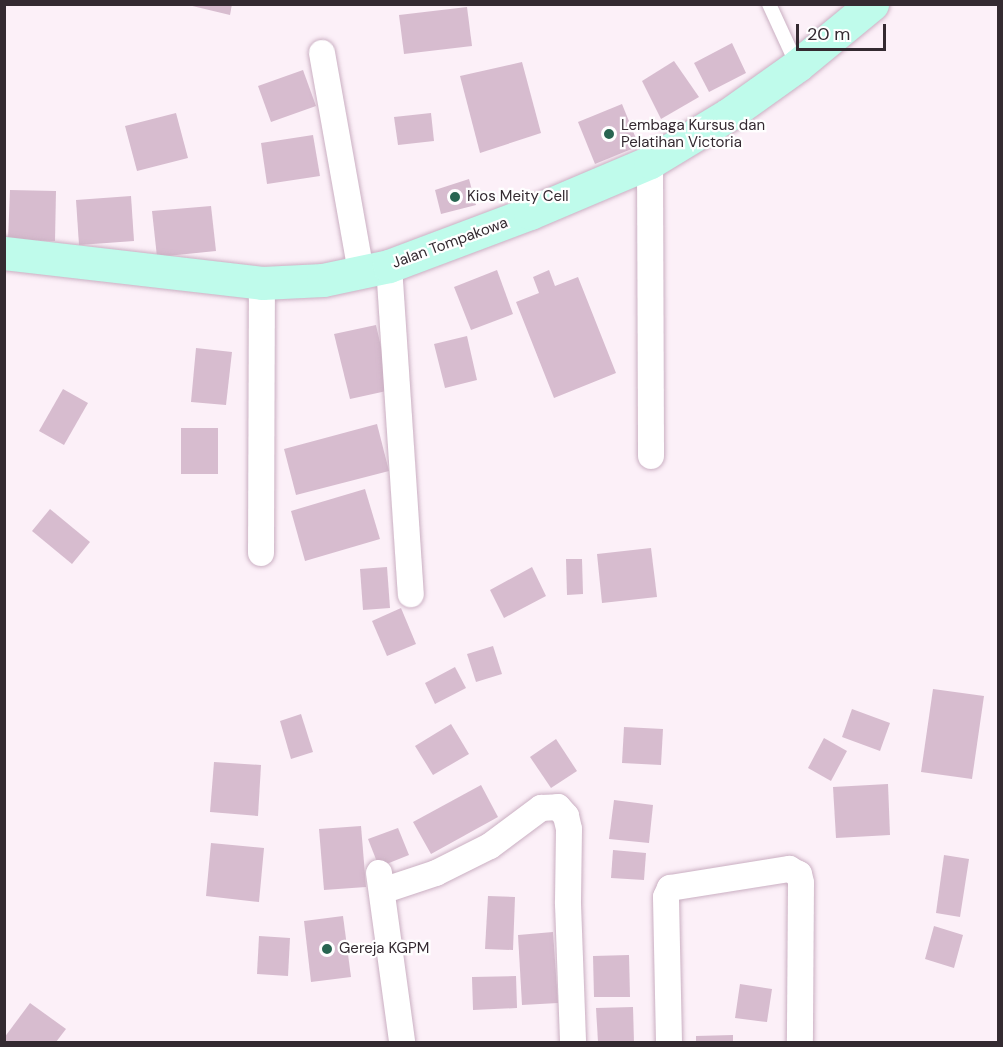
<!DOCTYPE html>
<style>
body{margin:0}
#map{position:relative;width:1003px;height:1047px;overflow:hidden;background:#fcf0f8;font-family:"DM Sans",sans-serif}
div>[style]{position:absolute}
.building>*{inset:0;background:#d7bccf}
.roads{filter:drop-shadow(0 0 2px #caafc2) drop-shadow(0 0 2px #caafc2)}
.lane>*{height:14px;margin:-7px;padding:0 7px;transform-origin:7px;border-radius:7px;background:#fff}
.street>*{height:26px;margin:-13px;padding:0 13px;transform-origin:13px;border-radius:13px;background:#fff}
.secondary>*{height:33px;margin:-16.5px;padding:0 16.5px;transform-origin:16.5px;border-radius:16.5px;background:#bffbeb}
.dots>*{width:16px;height:16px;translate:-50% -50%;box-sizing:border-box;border:3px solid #fff;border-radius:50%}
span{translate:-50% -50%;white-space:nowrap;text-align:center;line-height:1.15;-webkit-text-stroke:4.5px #fff;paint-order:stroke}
.poi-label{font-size:15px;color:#342a31}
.left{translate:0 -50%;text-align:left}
.street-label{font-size:15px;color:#342a31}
.frame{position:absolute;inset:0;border:6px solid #342a31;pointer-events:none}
.scale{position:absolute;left:796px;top:24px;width:90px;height:27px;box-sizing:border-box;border:3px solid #342a31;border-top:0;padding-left:8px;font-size:18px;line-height:21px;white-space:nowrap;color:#342a31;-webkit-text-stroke:4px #fff;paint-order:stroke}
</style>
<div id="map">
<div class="building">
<div style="clip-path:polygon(184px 4px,232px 4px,230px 15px)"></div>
<div style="clip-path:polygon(467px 7px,472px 46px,404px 54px,399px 15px)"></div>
<div style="clip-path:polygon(732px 43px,746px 73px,709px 92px,694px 63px)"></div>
<div style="clip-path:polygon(674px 61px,699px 97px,661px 119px,642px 81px)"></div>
<div style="clip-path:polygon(522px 62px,541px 133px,480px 153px,460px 76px)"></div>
<div style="clip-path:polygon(303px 70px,316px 106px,271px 122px,258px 86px)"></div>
<div style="clip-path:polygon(622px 104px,639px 146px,595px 164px,578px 122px)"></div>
<div style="clip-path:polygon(176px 113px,188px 158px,137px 171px,125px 126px)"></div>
<div style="clip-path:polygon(431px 113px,434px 141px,398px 145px,394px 117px)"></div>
<div style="clip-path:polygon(313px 135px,320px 176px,267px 184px,261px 143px)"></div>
<div style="clip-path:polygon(469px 179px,476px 205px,441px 214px,435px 190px)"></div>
<div style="clip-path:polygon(10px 190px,56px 191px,55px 241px,8px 240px)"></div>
<div style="clip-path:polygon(131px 196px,134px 241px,79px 245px,76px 200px)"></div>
<div style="clip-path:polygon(211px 206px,216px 251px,157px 257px,152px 211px)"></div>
<div style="clip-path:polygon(497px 270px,513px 314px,471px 330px,454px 287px)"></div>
<div style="clip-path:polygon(549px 270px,555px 286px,578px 277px,616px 373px,554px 398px,516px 302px,539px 293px,533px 277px)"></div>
<div style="clip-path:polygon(376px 325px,391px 390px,350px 399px,334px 334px)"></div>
<div style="clip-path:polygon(467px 336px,477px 380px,445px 388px,434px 344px)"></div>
<div style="clip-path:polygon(196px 348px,232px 352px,226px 405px,191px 402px)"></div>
<div style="clip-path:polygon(63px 389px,88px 403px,64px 445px,39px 431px)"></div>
<div style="clip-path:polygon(377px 424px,389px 471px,296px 495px,284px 449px)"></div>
<div style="clip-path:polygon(181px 428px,218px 428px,218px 474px,181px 474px)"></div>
<div style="clip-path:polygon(365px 489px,380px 539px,305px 561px,291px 511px)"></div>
<div style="clip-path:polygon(50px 509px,90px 542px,72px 564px,32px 531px)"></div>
<div style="clip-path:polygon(651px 548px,657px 597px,602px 603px,597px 554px)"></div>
<div style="clip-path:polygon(566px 559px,582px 559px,583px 594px,567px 595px)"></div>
<div style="clip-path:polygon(387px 567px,390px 608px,363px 610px,360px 569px)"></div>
<div style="clip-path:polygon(532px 567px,546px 596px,504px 618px,490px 590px)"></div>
<div style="clip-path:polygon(401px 608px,416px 644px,387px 656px,372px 621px)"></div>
<div style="clip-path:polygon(493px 646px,502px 674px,476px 682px,467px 654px)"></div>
<div style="clip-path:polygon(455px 667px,466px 688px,435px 704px,425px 683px)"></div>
<div style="clip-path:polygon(933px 689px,984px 696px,972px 779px,921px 772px)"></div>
<div style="clip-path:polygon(852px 709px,890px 723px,880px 751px,842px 737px)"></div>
<div style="clip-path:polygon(301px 714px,313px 752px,291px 759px,280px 721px)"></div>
<div style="clip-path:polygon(451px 724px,469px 754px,433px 775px,415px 746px)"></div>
<div style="clip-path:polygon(624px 727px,663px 729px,661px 765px,622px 763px)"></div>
<div style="clip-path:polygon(824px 738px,847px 751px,831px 781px,808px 768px)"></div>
<div style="clip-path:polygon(556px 739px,577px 771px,551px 788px,530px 757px)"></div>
<div style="clip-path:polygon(214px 762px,261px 765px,258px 816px,210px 812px)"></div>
<div style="clip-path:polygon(888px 784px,890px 835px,836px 838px,833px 787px)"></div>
<div style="clip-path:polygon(481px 785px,498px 817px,431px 854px,413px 822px)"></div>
<div style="clip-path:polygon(614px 800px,653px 805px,649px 843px,609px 839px)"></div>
<div style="clip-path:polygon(361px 826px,366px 887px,324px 890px,319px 829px)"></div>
<div style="clip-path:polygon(398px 828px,409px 855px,379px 867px,368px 839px)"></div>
<div style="clip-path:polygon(211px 843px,264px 848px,259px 902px,206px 896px)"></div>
<div style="clip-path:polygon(613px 850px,646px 853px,644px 880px,611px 878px)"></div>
<div style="clip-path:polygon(944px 855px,969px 859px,960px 917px,936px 913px)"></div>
<div style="clip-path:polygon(488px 896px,515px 897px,513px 950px,485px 949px)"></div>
<div style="clip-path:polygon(343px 916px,351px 977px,311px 982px,304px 921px)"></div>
<div style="clip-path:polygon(934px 926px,963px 935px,954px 968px,925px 959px)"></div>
<div style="clip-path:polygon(553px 932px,558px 1003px,522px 1005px,518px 935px)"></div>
<div style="clip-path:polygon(259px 936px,290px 938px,288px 976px,257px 974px)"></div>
<div style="clip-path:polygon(629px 955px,630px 997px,594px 997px,593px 956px)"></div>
<div style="clip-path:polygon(516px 976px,517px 1008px,473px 1010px,472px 977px)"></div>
<div style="clip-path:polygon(740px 984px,772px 989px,767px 1022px,735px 1018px)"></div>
<div style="clip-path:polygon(30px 1003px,66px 1029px,56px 1042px,4px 1042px,4px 1038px)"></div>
<div style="clip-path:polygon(633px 1007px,634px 1042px,598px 1042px,596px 1008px)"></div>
<div style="clip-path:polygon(733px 1035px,733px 1042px,696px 1042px,696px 1036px)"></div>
</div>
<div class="roads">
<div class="lane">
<div style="left:769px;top:4px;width:67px;rotate:65.3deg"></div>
</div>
<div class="street">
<div style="left:322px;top:53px;width:222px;rotate:79.9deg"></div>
<div style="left:650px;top:162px;width:294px;rotate:89.8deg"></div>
<div style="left:389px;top:266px;width:329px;rotate:86.2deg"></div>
<div style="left:261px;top:553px;width:270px;rotate:-89.8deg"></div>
<div style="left:379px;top:873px;width:171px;rotate:82.2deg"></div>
<div style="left:382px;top:891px;width:57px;rotate:-18.4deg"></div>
<div style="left:436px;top:873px;width:60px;rotate:-26.6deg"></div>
<div style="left:490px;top:846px;width:64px;rotate:-36.7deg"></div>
<div style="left:541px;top:808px;width:17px;rotate:-3deg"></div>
<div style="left:558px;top:807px;width:12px;rotate:48deg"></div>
<div style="left:566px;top:816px;width:13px;rotate:77deg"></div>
<div style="left:569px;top:829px;width:75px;rotate:90.8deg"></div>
<div style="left:568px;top:904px;width:138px;rotate:87.9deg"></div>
<div style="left:669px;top:1042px;width:145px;rotate:-91.2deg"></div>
<div style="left:666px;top:897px;width:10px;rotate:-66deg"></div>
<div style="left:670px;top:888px;width:121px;rotate:-9.1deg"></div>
<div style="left:789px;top:869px;width:11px;rotate:27deg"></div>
<div style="left:799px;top:874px;width:9px;rotate:77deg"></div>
<div style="left:801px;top:883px;width:159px;rotate:90.4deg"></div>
</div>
<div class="secondary">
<div style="left:4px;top:253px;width:260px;rotate:6.6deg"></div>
<div style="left:262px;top:283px;width:61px;rotate:-2.8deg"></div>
<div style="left:323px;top:280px;width:67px;rotate:-12deg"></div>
<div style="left:389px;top:266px;width:151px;rotate:-20.6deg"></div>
<div style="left:530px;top:213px;width:130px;rotate:-23deg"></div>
<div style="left:650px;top:162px;width:91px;rotate:-31.1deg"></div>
<div style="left:728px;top:115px;width:86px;rotate:-35.5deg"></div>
<div style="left:798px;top:65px;width:96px;rotate:-39.5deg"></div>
</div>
</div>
<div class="dots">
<div style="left:609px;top:134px;background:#286551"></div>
<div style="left:455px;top:197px;background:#286551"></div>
<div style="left:327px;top:949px;background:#286551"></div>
</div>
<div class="poi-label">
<span class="left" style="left:621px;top:134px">Lembaga Kursus dan<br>Pelatihan Victoria</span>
<span class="left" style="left:467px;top:197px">Kios Meity Cell</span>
<span class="left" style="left:339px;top:949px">Gereja KGPM</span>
</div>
<div class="street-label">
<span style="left:450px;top:243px;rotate:-20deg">Jalan Tompakowa</span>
</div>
<div class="frame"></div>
<div class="scale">20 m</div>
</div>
